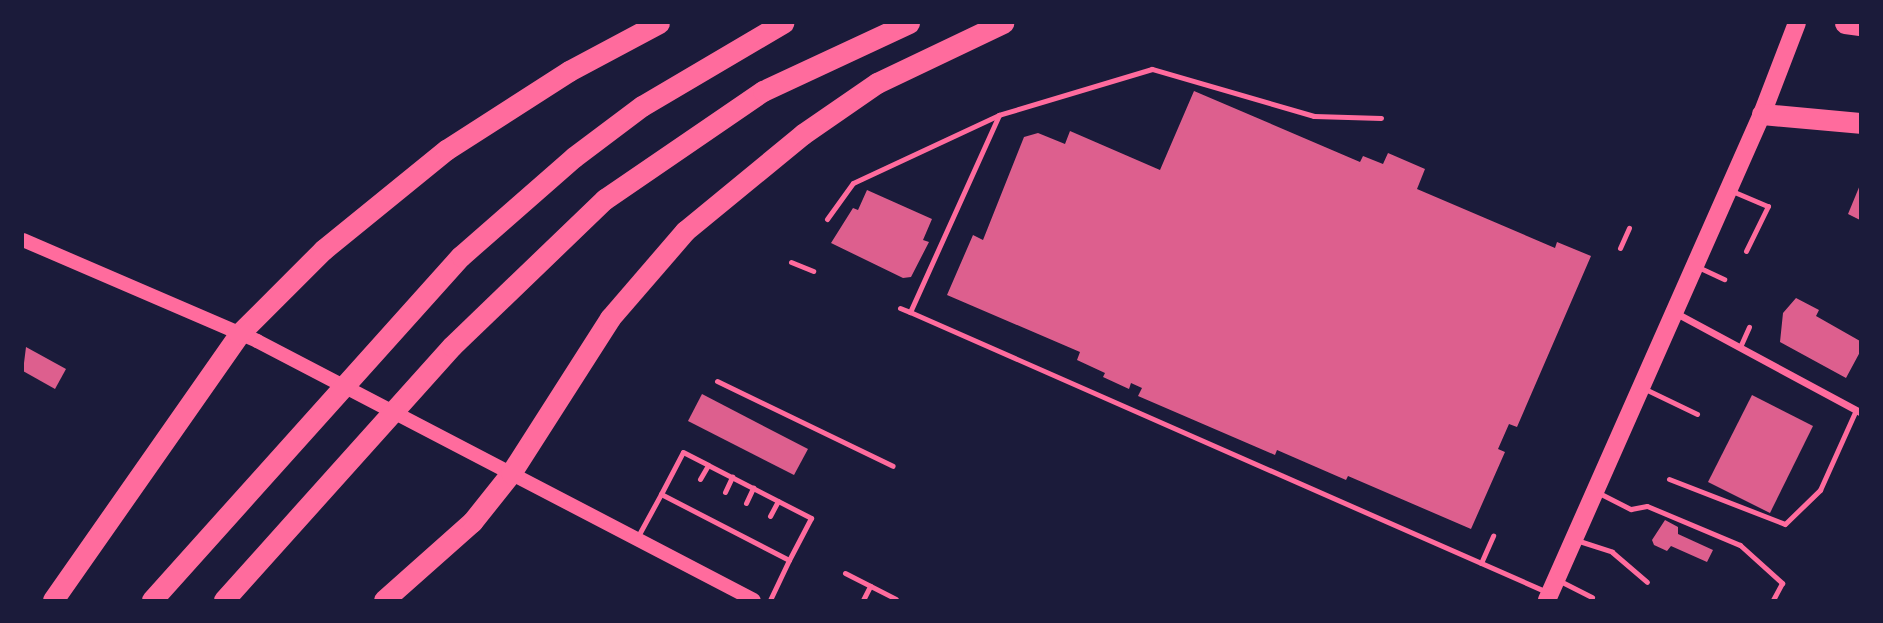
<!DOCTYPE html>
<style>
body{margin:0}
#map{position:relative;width:1883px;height:623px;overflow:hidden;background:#1b1b3a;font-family:Roboto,sans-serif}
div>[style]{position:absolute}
.building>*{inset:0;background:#dd5f8e}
.service>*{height:5px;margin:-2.5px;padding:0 2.5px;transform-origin:2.5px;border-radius:2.5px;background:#ff6b9d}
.minor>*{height:7px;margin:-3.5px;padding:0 3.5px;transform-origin:3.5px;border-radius:3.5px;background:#ff6b9d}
.secondary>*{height:14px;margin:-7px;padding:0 7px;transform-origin:7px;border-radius:7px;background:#ff6b9d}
.primary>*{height:18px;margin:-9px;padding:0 9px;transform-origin:9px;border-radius:9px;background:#ff6b9d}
.motorway>*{height:21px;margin:-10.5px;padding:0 10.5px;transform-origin:10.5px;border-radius:10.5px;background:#ff6b9d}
span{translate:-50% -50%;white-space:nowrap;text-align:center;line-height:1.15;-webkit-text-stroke:6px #1b1b3a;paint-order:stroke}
.frame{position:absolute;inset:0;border:24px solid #1b1b3a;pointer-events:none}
</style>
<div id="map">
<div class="building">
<div style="clip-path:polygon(1194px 91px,1360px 162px,1363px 156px,1383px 164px,1388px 153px,1425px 169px,1417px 189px,1555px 248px,1557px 242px,1591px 256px,1517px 427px,1509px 424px,1498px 449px,1505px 452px,1471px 529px,1348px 476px,1346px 480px,1277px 450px,1275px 455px,1138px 396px,1142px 388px,1131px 383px,1129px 389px,1103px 377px,1105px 373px,1077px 360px,1080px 352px,947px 295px,973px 235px,983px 240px,1024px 137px,1038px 133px,1065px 144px,1070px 131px,1160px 170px)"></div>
<div style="clip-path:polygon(1860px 185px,1860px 220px,1848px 214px)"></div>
<div style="clip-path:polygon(867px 190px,932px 219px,923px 240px,929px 242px,911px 277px,903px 278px,831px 243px,853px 208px,858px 210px)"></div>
<div style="clip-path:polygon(1796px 298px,1819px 310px,1816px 316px,1860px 341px,1860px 352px,1846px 378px,1780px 342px,1783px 313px)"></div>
<div style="clip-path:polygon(26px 347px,66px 369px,55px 389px,23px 371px)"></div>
<div style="clip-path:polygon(702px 394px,808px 449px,794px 475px,688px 421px)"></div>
<div style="clip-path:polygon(1752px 395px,1813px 426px,1770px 513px,1708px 482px)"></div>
<div style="clip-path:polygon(1665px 520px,1678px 527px,1678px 534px,1713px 550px,1707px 562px,1671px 546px,1667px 551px,1654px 545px,1652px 540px)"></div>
</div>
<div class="service">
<div style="left:1381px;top:118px;width:67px;rotate:-178.3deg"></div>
<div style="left:1314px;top:116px;width:169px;rotate:-163.8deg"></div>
<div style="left:1152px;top:69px;width:160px;rotate:163.3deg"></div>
<div style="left:999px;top:115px;width:216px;rotate:114.3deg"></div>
<div style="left:910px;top:312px;width:696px;rotate:23.73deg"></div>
<div style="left:1732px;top:191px;width:39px;rotate:23deg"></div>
<div style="left:1768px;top:206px;width:50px;rotate:116.1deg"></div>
<div style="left:827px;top:219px;width:44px;rotate:-54.2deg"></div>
<div style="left:853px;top:183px;width:161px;rotate:-25deg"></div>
<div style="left:1620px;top:248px;width:22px;rotate:-66deg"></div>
<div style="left:791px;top:262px;width:24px;rotate:22deg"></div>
<div style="left:1698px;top:267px;width:29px;rotate:25deg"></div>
<div style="left:900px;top:308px;width:11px;rotate:22deg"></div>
<div style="left:1740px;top:347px;width:22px;rotate:-66deg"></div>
<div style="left:717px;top:381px;width:195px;rotate:25.8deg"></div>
<div style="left:1643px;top:388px;width:60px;rotate:25.7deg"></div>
<div style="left:700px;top:479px;width:16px;rotate:-60deg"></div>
<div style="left:1669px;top:479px;width:124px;rotate:21.2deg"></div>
<div style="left:1785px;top:524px;width:49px;rotate:-44.2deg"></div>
<div style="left:1820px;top:490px;width:88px;rotate:-65.8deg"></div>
<div style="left:725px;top:492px;width:17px;rotate:-65deg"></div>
<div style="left:1597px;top:492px;width:38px;rotate:27deg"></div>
<div style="left:1631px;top:509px;width:16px;rotate:-11deg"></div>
<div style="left:1647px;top:506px;width:101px;rotate:22.8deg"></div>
<div style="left:1740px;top:545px;width:57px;rotate:42.1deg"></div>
<div style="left:1782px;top:583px;width:19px;rotate:118deg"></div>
<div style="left:661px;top:494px;width:47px;rotate:-62.4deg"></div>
<div style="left:683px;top:452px;width:28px;rotate:27deg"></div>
<div style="left:708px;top:465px;width:116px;rotate:27.2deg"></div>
<div style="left:811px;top:518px;width:47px;rotate:117.6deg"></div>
<div style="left:746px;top:503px;width:17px;rotate:-65deg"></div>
<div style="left:770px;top:516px;width:17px;rotate:-62deg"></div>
<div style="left:637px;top:538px;width:50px;rotate:-61.4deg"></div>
<div style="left:661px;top:494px;width:144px;rotate:27.3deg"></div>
<div style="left:789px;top:560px;width:44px;rotate:115.4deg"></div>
<div style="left:1576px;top:540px;width:38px;rotate:18deg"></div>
<div style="left:1612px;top:552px;width:46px;rotate:40.6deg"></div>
<div style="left:1481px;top:563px;width:30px;rotate:-66deg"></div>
<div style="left:845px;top:573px;width:57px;rotate:27deg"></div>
<div style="left:1560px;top:581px;width:36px;rotate:27deg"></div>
<div style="left:863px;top:600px;width:16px;rotate:-63deg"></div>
</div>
<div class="minor">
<div style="left:1676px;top:313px;width:209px;rotate:28.3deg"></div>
</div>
<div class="secondary">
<div style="left:23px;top:240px;width:255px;rotate:23.3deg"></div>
<div style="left:257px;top:341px;width:560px;rotate:27.53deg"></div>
</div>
<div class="primary">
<div style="left:1547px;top:600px;width:531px;rotate:-66.14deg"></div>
<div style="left:1762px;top:114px;width:97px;rotate:-69deg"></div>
</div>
<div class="motorway">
<div style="left:1845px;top:23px;width:15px;rotate:8deg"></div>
<div style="left:1762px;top:114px;width:98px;rotate:5.2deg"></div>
<div style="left:53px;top:600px;width:325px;rotate:-55deg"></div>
<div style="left:239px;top:334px;width:119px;rotate:-45deg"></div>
<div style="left:323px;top:250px;width:159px;rotate:-39.1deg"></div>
<div style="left:446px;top:150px;width:146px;rotate:-32.7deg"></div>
<div style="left:569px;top:71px;width:102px;rotate:-28.1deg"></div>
<div style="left:152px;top:600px;width:462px;rotate:-48.1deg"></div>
<div style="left:461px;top:256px;width:150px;rotate:-41.2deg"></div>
<div style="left:574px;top:157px;width:85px;rotate:-36.9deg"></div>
<div style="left:642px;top:106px;width:164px;rotate:-30.5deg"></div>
<div style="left:224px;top:600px;width:341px;rotate:-48.1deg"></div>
<div style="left:452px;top:346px;width:212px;rotate:-43.9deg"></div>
<div style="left:605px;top:199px;width:191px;rotate:-34.4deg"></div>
<div style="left:763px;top:91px;width:161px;rotate:-25deg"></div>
<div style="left:384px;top:600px;width:118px;rotate:-41.6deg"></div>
<div style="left:472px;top:522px;width:63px;rotate:-51.5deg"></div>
<div style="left:511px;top:473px;width:184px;rotate:-57.4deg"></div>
<div style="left:610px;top:318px;width:115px;rotate:-49.2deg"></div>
<div style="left:685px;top:231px;width:153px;rotate:-39.4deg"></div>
<div style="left:803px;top:134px;width:90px;rotate:-34.6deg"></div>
<div style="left:877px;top:83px;width:140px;rotate:-25.5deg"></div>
</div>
<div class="frame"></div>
</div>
